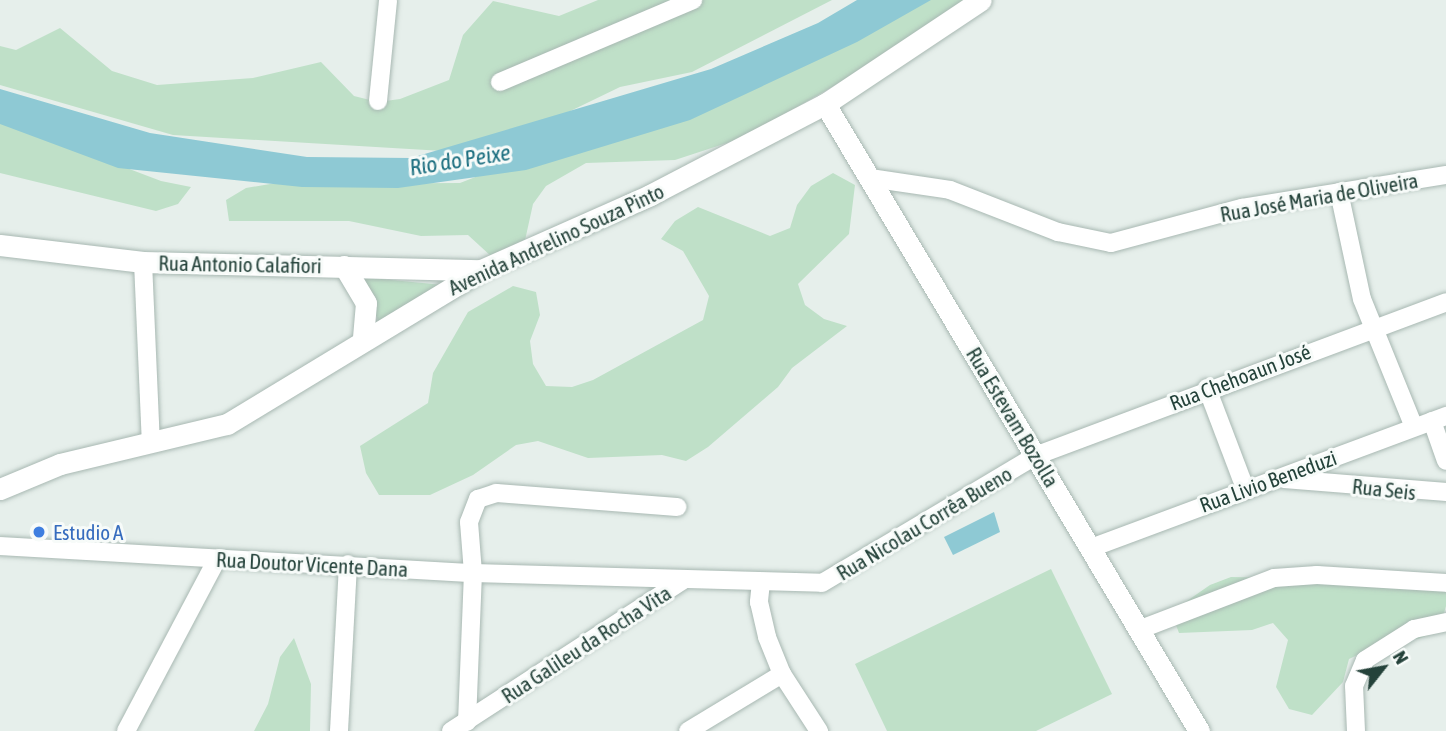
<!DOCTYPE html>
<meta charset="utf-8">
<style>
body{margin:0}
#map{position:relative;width:1446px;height:731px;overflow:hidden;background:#e6efeb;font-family:"Asap Condensed",sans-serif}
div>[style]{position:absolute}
.green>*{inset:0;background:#bfe0c8}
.water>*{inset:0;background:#8ec9d4}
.roads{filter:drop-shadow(0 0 2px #a8b8b2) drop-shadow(0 0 2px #a8b8b2)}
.minor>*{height:18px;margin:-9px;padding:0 9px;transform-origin:9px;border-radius:9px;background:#fff}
.tertiary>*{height:21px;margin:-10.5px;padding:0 10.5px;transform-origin:10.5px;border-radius:10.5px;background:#fff}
.dots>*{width:19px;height:19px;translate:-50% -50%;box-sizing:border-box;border:4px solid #f7fbf9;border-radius:50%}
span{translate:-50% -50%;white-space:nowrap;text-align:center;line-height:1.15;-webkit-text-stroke:6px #f7fbf9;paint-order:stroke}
.street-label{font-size:21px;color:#24423a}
.shop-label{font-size:21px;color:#366cbe}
.left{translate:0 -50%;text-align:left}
.water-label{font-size:23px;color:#1c6f80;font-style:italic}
.north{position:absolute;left:1348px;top:633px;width:70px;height:70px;-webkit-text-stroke:5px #f7fbf9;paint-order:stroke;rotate:59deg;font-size:19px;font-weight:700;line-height:28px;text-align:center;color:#24423a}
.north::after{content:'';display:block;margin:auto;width:24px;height:32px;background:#24423a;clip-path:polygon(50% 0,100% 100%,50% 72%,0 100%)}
</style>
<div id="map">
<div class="green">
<div style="clip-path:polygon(598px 0,832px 0,692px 72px,620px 87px,558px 117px,443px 151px,173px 135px,0 85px,0 46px,16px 50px,60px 28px,112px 71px,157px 85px,253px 78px,321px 62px,354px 96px,378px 102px,400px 99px,449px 80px,463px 35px,493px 1px,559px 16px)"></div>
<div style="clip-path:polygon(929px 0,964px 0,878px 61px,742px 138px,675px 160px,586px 163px,546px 186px,533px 204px,522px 254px,504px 268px,468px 235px,421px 236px,349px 221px,229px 221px,226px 200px,246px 188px,270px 184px,460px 183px)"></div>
<div style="clip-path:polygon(0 120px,161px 181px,191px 187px,178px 204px,156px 211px,0 173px)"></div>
<div style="clip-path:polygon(833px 173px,855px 185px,849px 234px,798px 284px,805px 305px,824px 319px,847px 326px,792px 368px,778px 387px,708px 447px,686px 461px,662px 455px,588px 458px,538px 441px,516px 445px,473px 475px,430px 495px,379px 495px,366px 473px,360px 446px,428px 403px,433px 373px,468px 312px,513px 286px,536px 292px,540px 315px,530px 341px,533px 364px,546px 386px,572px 387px,593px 380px,703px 320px,709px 296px,683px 251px,661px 239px,675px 221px,698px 207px,770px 236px,790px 228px,797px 205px,811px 186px)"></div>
<div style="clip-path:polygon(361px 277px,443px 285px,379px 323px)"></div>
<div style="clip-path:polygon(1051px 569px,1112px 694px,1036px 731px,887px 731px,855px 664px)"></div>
<div style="clip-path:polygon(1231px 577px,1424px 580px,1446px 592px,1446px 606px,1439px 631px,1418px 639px,1393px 638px,1349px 659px,1343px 682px,1312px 715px,1289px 709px,1276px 687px,1288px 640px,1273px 623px,1252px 630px,1179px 633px,1171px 612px,1210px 585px)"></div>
<div style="clip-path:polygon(294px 638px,311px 684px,310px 731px,254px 731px,268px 704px,280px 657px)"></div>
</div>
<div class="water">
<div style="clip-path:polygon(857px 0,931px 0,857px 42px,690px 120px,526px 170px,398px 188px,302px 187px,118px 168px,0 124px,0 89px,150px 133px,307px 157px,411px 158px,711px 69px,818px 23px)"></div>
<div style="clip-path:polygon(994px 512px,1000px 532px,953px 555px,944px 537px)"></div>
</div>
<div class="roads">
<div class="minor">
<div style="left:500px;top:82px;width:210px;rotate:-23deg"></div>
<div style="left:378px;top:101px;width:101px;rotate:-84.3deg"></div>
<div style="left:870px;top:178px;width:81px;rotate:8.5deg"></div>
<div style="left:950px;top:190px;width:116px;rotate:21.3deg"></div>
<div style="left:1058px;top:232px;width:54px;rotate:11.7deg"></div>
<div style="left:1111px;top:243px;width:136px;rotate:-15deg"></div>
<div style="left:1242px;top:208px;width:207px;rotate:-9.2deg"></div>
<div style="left:1339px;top:192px;width:109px;rotate:77.9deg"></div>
<div style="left:1362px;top:299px;width:138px;rotate:67.9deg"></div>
<div style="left:143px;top:262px;width:180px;rotate:87.5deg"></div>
<div style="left:1207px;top:388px;width:107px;rotate:69.2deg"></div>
<div style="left:1432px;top:421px;width:42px;rotate:70.7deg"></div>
<div style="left:1284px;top:479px;width:163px;rotate:4.6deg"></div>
<div style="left:0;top:546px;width:474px;rotate:3.3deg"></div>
<div style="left:473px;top:573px;width:349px;rotate:1.6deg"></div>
<div style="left:822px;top:583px;width:248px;rotate:-30.8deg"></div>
<div style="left:1035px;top:456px;width:439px;rotate:-20.5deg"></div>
<div style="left:1091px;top:548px;width:379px;rotate:-20.4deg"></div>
<div style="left:761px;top:582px;width:20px;rotate:96deg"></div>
<div style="left:759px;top:602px;width:36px;rotate:77deg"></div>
<div style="left:767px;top:637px;width:40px;rotate:68deg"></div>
<div style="left:782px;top:674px;width:68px;rotate:57deg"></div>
<div style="left:1141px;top:629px;width:142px;rotate:-21deg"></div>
<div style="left:1274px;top:578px;width:43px;rotate:-4deg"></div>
<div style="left:1317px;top:575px;width:129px;rotate:3.5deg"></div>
<div style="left:467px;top:722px;width:149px;rotate:-87.7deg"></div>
<div style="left:473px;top:573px;width:51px;rotate:-94.5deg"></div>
<div style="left:469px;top:522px;width:25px;rotate:-69deg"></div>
<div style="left:478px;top:499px;width:19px;rotate:-18deg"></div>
<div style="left:496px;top:493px;width:182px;rotate:4.4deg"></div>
<div style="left:126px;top:731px;width:195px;rotate:-62.1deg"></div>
<div style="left:339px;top:731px;width:167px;rotate:-86.9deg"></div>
<div style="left:451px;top:731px;width:279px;rotate:-33deg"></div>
<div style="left:688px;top:731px;width:110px;rotate:-31.2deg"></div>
<div style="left:1356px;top:731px;width:45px;rotate:-92.5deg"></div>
<div style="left:1354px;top:686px;width:28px;rotate:-67deg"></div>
<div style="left:1365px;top:660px;width:58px;rotate:-32.3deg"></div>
<div style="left:1414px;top:629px;width:33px;rotate:-12deg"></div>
</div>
<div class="tertiary">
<div style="left:825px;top:104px;width:730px;rotate:59.18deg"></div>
<div style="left:0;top:245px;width:144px;rotate:6.8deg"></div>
<div style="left:143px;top:262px;width:337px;rotate:1.4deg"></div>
<div style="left:344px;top:266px;width:43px;rotate:59.3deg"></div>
<div style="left:366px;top:303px;width:36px;rotate:95deg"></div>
<div style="left:0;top:489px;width:65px;rotate:-22.6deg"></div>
<div style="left:60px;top:464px;width:172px;rotate:-13.5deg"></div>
<div style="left:227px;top:424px;width:297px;rotate:-31.2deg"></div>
<div style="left:481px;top:270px;width:185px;rotate:-23.9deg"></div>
<div style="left:650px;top:195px;width:197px;rotate:-27.5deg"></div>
<div style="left:825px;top:104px;width:187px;rotate:-33.7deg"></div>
</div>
</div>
<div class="dots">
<div style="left:39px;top:532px;background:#3f7fe0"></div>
</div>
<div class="street-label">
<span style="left:1319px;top:197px;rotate:-10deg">Rua José Maria de Oliveira</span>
<span style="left:556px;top:239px;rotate:-25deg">Avenida Andrelino Souza Pinto</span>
<span style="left:240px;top:264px;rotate:1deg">Rua Antonio Calafiori</span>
<span style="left:1240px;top:377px;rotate:-21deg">Rua Chehoaun José</span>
<span style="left:1013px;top:417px;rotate:59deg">Rua Estevam Bozolla</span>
<span style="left:1268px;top:481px;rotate:-20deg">Rua Livio Beneduzi</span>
<span style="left:1384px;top:489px;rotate:6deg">Rua Seis</span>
<span style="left:924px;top:523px;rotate:-31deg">Rua Nicolau Corrêa Bueno</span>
<span style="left:312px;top:564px;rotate:3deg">Rua Doutor Vicente Dana</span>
<span style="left:586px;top:644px;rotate:-33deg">Rua Galileu da Rocha Vita</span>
</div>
<div class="shop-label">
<span class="left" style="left:53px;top:532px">Estudio A</span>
</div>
<div class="water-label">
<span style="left:460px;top:160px;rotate:-9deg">Rio do Peixe</span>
</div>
<div class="north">N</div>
</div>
